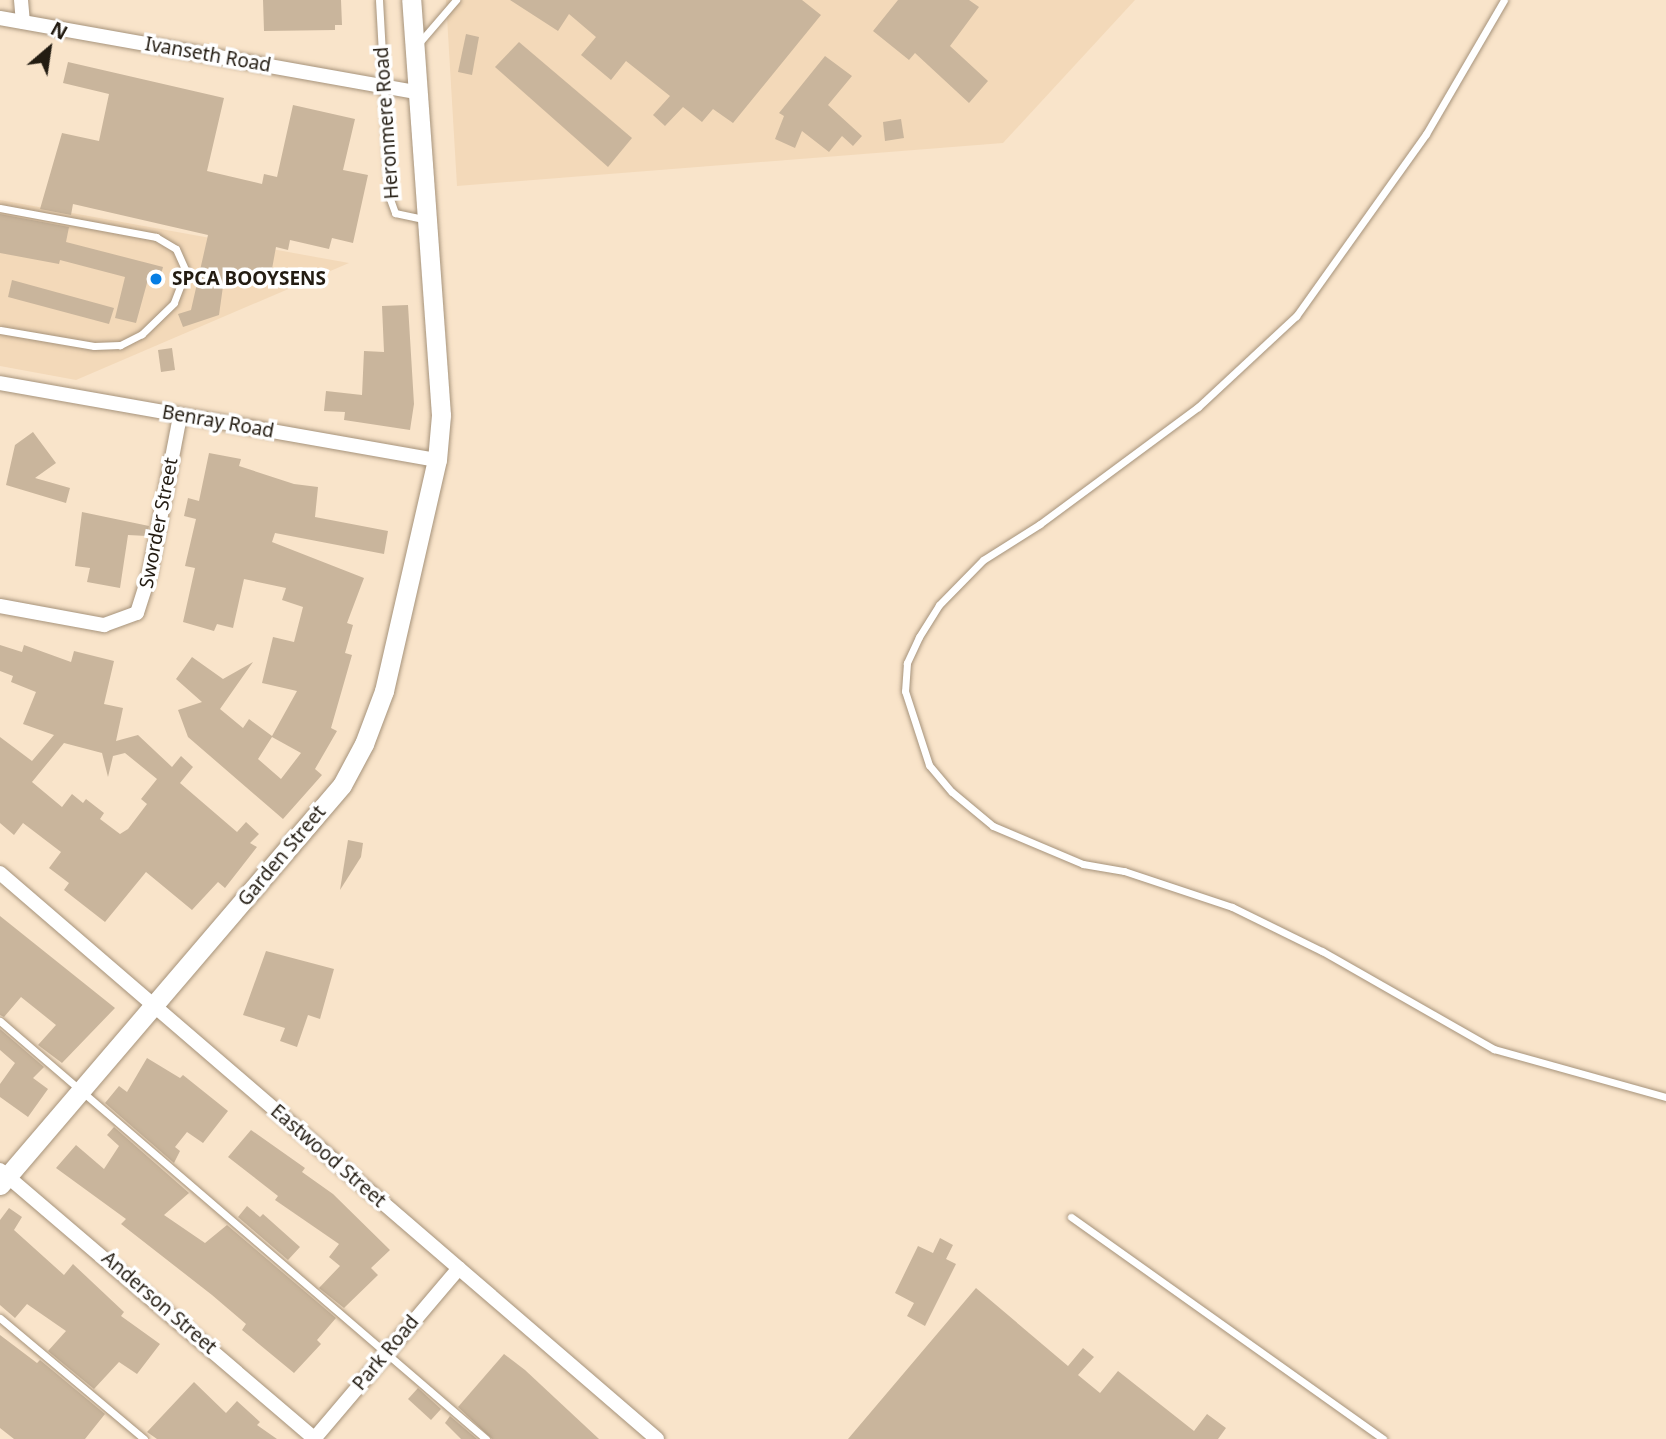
<!DOCTYPE html>
<style>
body{margin:0}
#map{position:relative;width:1666px;height:1439px;overflow:hidden;background:#f9e4ca;font-family:"Noto Sans",sans-serif}
div>[style]{position:absolute}
.built>*{inset:0;background:#f3d9b9}
.building>*{inset:0;background:#c9b59c}
.roads{filter:drop-shadow(0 0 2px #a6937b) drop-shadow(0 0 2px #a6937b)}
.lane>*{height:7px;margin:-3.5px;padding:0 3.5px;transform-origin:3.5px;border-radius:3.5px;background:#fff}
.street>*{height:14px;margin:-7px;padding:0 7px;transform-origin:7px;border-radius:7px;background:#fff}
.secondary>*{height:19px;margin:-9.5px;padding:0 9.5px;transform-origin:9.5px;border-radius:9.5px;background:#fff}
.dots>*{width:19px;height:19px;translate:-50% -50%;box-sizing:border-box;border:4px solid #fff;border-radius:50%}
span{translate:-50% -50%;white-space:nowrap;text-align:center;line-height:1.15;-webkit-text-stroke:7px #fff;paint-order:stroke}
.street-label{font-size:19px;color:#231c12}
.poi-label{font-size:19px;color:#231c12;font-weight:700}
.left{translate:0 -50%;text-align:left}
.north{position:absolute;left:14px;top:14px;width:70px;height:70px;-webkit-text-stroke:5px #fff;paint-order:stroke;rotate:29deg;font-size:19px;font-weight:700;line-height:28px;text-align:center;color:#231c12}
.north::after{content:'';display:block;margin:auto;width:24px;height:32px;background:#231c12;clip-path:polygon(50% 0,100% 100%,50% 72%,0 100%)}
</style>
<div id="map">
<div class="built">
<div style="clip-path:polygon(446px 0,1135px 0,1003px 143px,457px 186px)"></div>
<div style="clip-path:polygon(0 200px,349px 263px,76px 380px,0 366px)"></div>
</div>
<div class="building">
<div style="clip-path:polygon(263px 0,341px 0,342px 25px,335px 25px,335px 30px,264px 31px)"></div>
<div style="clip-path:polygon(510px 0,802px 0,821px 15px,733px 123px,713px 109px,702px 122px,683px 107px,665px 126px,653px 115px,670px 96px,626px 61px,611px 80px,581px 55px,596px 37px,569px 14px,558px 31px)"></div>
<div style="clip-path:polygon(898px 0,969px 0,979px 7px,950px 46px,988px 81px,969px 103px,915px 53px,909px 60px,873px 31px)"></div>
<div style="clip-path:polygon(466px 34px,479px 37px,472px 75px,458px 72px)"></div>
<div style="clip-path:polygon(519px 42px,632px 138px,608px 167px,495px 67px)"></div>
<div style="clip-path:polygon(825px 56px,852px 76px,828px 105px,862px 136px,853px 146px,842px 136px,829px 152px,802px 131px,795px 148px,775px 139px,784px 116px,779px 113px)"></div>
<div style="clip-path:polygon(68px 62px,224px 98px,207px 171px,262px 184px,264px 174px,277px 177px,293px 105px,355px 119px,343px 170px,368px 175px,353px 243px,332px 238px,329px 249px,290px 240px,288px 250px,276px 247px,270px 280px,225px 272px,219px 315px,183px 327px,178px 314px,191px 310px,208px 235px,73px 204px,71px 215px,40px 209px,62px 133px,99px 141px,109px 94px,63px 83px)"></div>
<div style="clip-path:polygon(901px 119px,904px 138px,885px 141px,883px 122px)"></div>
<div style="clip-path:polygon(0 214px,69px 227px,66px 242px,163px 267px,158px 286px,147px 283px,136px 323px,115px 318px,125px 277px,60px 260px,59px 264px,0 253px)"></div>
<div style="clip-path:polygon(12px 280px,114px 308px,109px 324px,8px 297px)"></div>
<div style="clip-path:polygon(408px 305px,414px 404px,410px 430px,344px 420px,345px 412px,324px 411px,326px 391px,362px 395px,364px 351px,384px 352px,382px 306px)"></div>
<div style="clip-path:polygon(172px 348px,175px 370px,161px 372px,158px 350px)"></div>
<div style="clip-path:polygon(33px 432px,56px 463px,35px 478px,70px 488px,66px 503px,6px 485px,15px 445px)"></div>
<div style="clip-path:polygon(evenodd,209px 453px,241px 459px,239px 466px,294px 484px,318px 487px,315px 517px,388px 531px,384px 554px,275px 533px,272px 542px,364px 578px,347px 623px,353px 625px,345px 653px,352px 655px,331px 728px,337px 731px,315px 769px,322px 775px,283px 819px,188px 737px,178px 710px,202px 702px,176px 679px,192px 657px,223px 679px,253px 662px,220px 709px,243px 728px,249px 719px,272px 736px,297px 691px,262px 683px,273px 637px,294px 642px,303px 607px,282px 600px,286px 588px,244px 579px,233px 628px,217px 624px,214px 631px,183px 622px,195px 568px,185px 566px,196px 519px,184px 516px,188px 498px,199px 501px,209px 453px,272px 737px,301px 753px,281px 779px,258px 759px,272px 737px)"></div>
<div style="clip-path:polygon(82px 512px,149px 526px,147px 536px,128px 535px,120px 588px,87px 582px,90px 568px,75px 566px)"></div>
<div style="clip-path:polygon(evenodd,0 645px,22px 652px,24px 645px,71px 662px,74px 651px,114px 661px,104px 704px,123px 708px,116px 741px,138px 735px,172px 767px,181px 756px,193px 767px,180px 783px,237px 832px,246px 822px,259px 834px,250px 843px,257px 847px,225px 888px,218px 882px,192px 910px,146px 872px,105px 922px,64px 890px,69px 883px,49px 868px,61px 852px,23px 823px,14px 835px,0 823px,0 737px,32px 761px,54px 735px,23px 724px,36px 692px,11px 682px,13px 676px,0 671px,0 645px,64px 743px,102px 753px,108px 777px,113px 756px,125px 753px,157px 779px,141px 799px,147px 804px,128px 829px,120px 834px,100px 819px,104px 813px,86px 799px,83px 803px,72px 794px,62px 807px,32px 782px,64px 743px)"></div>
<div style="clip-path:polygon(348px 840px,363px 843px,361px 857px,340px 890px)"></div>
<div style="clip-path:polygon(0 916px,115px 1008px,62px 1063px,38px 1045px,56px 1025px,21px 997px,4px 1017px,0 1015px)"></div>
<div style="clip-path:polygon(266px 951px,334px 969px,320px 1019px,308px 1015px,297px 1047px,280px 1041px,285px 1028px,243px 1015px)"></div>
<div style="clip-path:polygon(0 1029px,44px 1067px,33px 1078px,48px 1089px,28px 1117px,0 1097px,0 1084px,15px 1063px,0 1050px)"></div>
<div style="clip-path:polygon(147px 1058px,180px 1078px,183px 1075px,228px 1111px,203px 1143px,187px 1132px,175px 1147px,180px 1151px,174px 1163px,105px 1103px,119px 1086px,127px 1092px)"></div>
<div style="clip-path:polygon(114px 1127px,189px 1193px,164px 1215px,205px 1243px,227px 1225px,336px 1318px,317px 1340px,321px 1344px,294px 1373px,242px 1330px,246px 1324px,212px 1295px,121px 1224px,126px 1219px,56px 1168px,76px 1145px,104px 1169px,119px 1146px,107px 1135px)"></div>
<div style="clip-path:polygon(251px 1130px,305px 1168px,302px 1172px,333px 1194px,390px 1250px,371px 1268px,378px 1275px,344px 1308px,319px 1288px,340px 1266px,329px 1257px,339px 1244px,275px 1200px,278px 1196px,228px 1157px)"></div>
<div style="clip-path:polygon(247px 1206px,260px 1217px,263px 1214px,300px 1247px,288px 1260px,238px 1217px)"></div>
<div style="clip-path:polygon(9px 1208px,22px 1217px,14px 1230px,64px 1275px,73px 1264px,124px 1312px,121px 1316px,160px 1344px,137px 1374px,119px 1362px,94px 1389px,48px 1351px,66px 1331px,27px 1304px,15px 1318px,0 1305px,0 1220px)"></div>
<div style="clip-path:polygon(940px 1238px,953px 1245px,946px 1259px,956px 1264px,925px 1326px,907px 1316px,914px 1303px,895px 1293px,918px 1246px,933px 1253px)"></div>
<div style="clip-path:polygon(976px 1288px,1068px 1366px,1083px 1348px,1094px 1357px,1078px 1375px,1100px 1393px,1118px 1371px,1194px 1431px,1207px 1414px,1226px 1428px,1218px 1439px,848px 1439px)"></div>
<div style="clip-path:polygon(0 1335px,37px 1363px,40px 1360px,105px 1414px,85px 1439px,14px 1439px,0 1428px)"></div>
<div style="clip-path:polygon(504px 1354px,525px 1370px,599px 1439px,492px 1439px,458px 1407px)"></div>
<div style="clip-path:polygon(194px 1382px,226px 1413px,237px 1401px,260px 1422px,257px 1425px,277px 1439px,157px 1439px,147px 1432px)"></div>
<div style="clip-path:polygon(418px 1388px,441px 1409px,431px 1420px,408px 1399px)"></div>
<div style="clip-path:polygon(450px 1416px,477px 1439px,461px 1439px,445px 1423px)"></div>
</div>
<div class="roads">
<div class="lane">
<div style="left:379px;top:0;width:199px;rotate:86.8deg"></div>
<div style="left:390px;top:199px;width:15px;rotate:70deg"></div>
<div style="left:395px;top:213px;width:30px;rotate:12deg"></div>
<div style="left:1504px;top:0;width:155px;rotate:120.2deg"></div>
<div style="left:1426px;top:134px;width:224px;rotate:125.5deg"></div>
<div style="left:1296px;top:316px;width:134px;rotate:137.1deg"></div>
<div style="left:1198px;top:407px;width:197px;rotate:143.5deg"></div>
<div style="left:1040px;top:524px;width:67px;rotate:147.7deg"></div>
<div style="left:983px;top:560px;width:63px;rotate:134.4deg"></div>
<div style="left:939px;top:605px;width:38px;rotate:122deg"></div>
<div style="left:919px;top:637px;width:29px;rotate:115deg"></div>
<div style="left:907px;top:663px;width:28px;rotate:94deg"></div>
<div style="left:905px;top:691px;width:78px;rotate:72deg"></div>
<div style="left:929px;top:765px;width:35px;rotate:50deg"></div>
<div style="left:952px;top:792px;width:53px;rotate:39.7deg"></div>
<div style="left:993px;top:826px;width:98px;rotate:22.9deg"></div>
<div style="left:1083px;top:864px;width:42px;rotate:9.7deg"></div>
<div style="left:1124px;top:871px;width:114px;rotate:18.4deg"></div>
<div style="left:1232px;top:907px;width:100px;rotate:26.1deg"></div>
<div style="left:1322px;top:951px;width:198px;rotate:29.7deg"></div>
<div style="left:1494px;top:1049px;width:179px;rotate:15.6deg"></div>
<div style="left:419px;top:43px;width:57px;rotate:-49.3deg"></div>
<div style="left:0;top:208px;width:159px;rotate:10.5deg"></div>
<div style="left:156px;top:237px;width:23px;rotate:31deg"></div>
<div style="left:176px;top:249px;width:24px;rotate:66deg"></div>
<div style="left:186px;top:271px;width:34px;rotate:111deg"></div>
<div style="left:174px;top:303px;width:45px;rotate:135.9deg"></div>
<div style="left:142px;top:334px;width:25px;rotate:153deg"></div>
<div style="left:120px;top:345px;width:26px;rotate:178deg"></div>
<div style="left:94px;top:346px;width:95px;rotate:-170.3deg"></div>
<div style="left:0;top:1021px;width:641px;rotate:40.7deg"></div>
<div style="left:1071px;top:1217px;width:383px;rotate:35.4deg"></div>
<div style="left:0;top:1318px;width:188px;rotate:40deg"></div>
</div>
<div class="street">
<div style="left:21px;top:0;width:22px;rotate:85deg"></div>
<div style="left:0;top:18px;width:424px;rotate:10.1deg"></div>
<div style="left:0;top:383px;width:444px;rotate:10deg"></div>
<div style="left:0;top:606px;width:106px;rotate:10.4deg"></div>
<div style="left:104px;top:625px;width:35px;rotate:-20deg"></div>
<div style="left:137px;top:613px;width:43px;rotate:-72.4deg"></div>
<div style="left:150px;top:572px;width:159px;rotate:-79.1deg"></div>
<div style="left:0;top:873px;width:867px;rotate:40.74deg"></div>
<div style="left:0;top:1170px;width:414px;rotate:40.5deg"></div>
<div style="left:314px;top:1439px;width:224px;rotate:-49.7deg"></div>
</div>
<div class="secondary">
<div style="left:0;top:1185px;width:526px;rotate:-49.47deg"></div>
<div style="left:342px;top:785px;width:47px;rotate:-61.8deg"></div>
<div style="left:364px;top:744px;width:57px;rotate:-69.3deg"></div>
<div style="left:384px;top:691px;width:237px;rotate:-77.1deg"></div>
<div style="left:437px;top:460px;width:45px;rotate:-84.9deg"></div>
<div style="left:441px;top:415px;width:416px;rotate:-94.1deg"></div>
</div>
</div>
<div class="dots">
<div style="left:156px;top:279px;background:#067ee4"></div>
</div>
<div class="street-label">
<span style="left:208px;top:55px;rotate:10deg">Ivanseth Road</span>
<span style="left:387px;top:123px;rotate:-94deg">Heronmere Road</span>
<span style="left:218px;top:422px;rotate:10deg">Benray Road</span>
<span style="left:159px;top:523px;rotate:-79deg">Sworder Street</span>
<span style="left:282px;top:856px;rotate:-50deg">Garden Street</span>
<span style="left:328px;top:1156px;rotate:41deg">Eastwood Street</span>
<span style="left:159px;top:1303px;rotate:41deg">Anderson Street</span>
<span style="left:386px;top:1353px;rotate:-50deg">Park Road</span>
</div>
<div class="poi-label">
<span class="left" style="left:172px;top:279px">SPCA BOOYSENS</span>
</div>
<div class="north">N</div>
</div>
